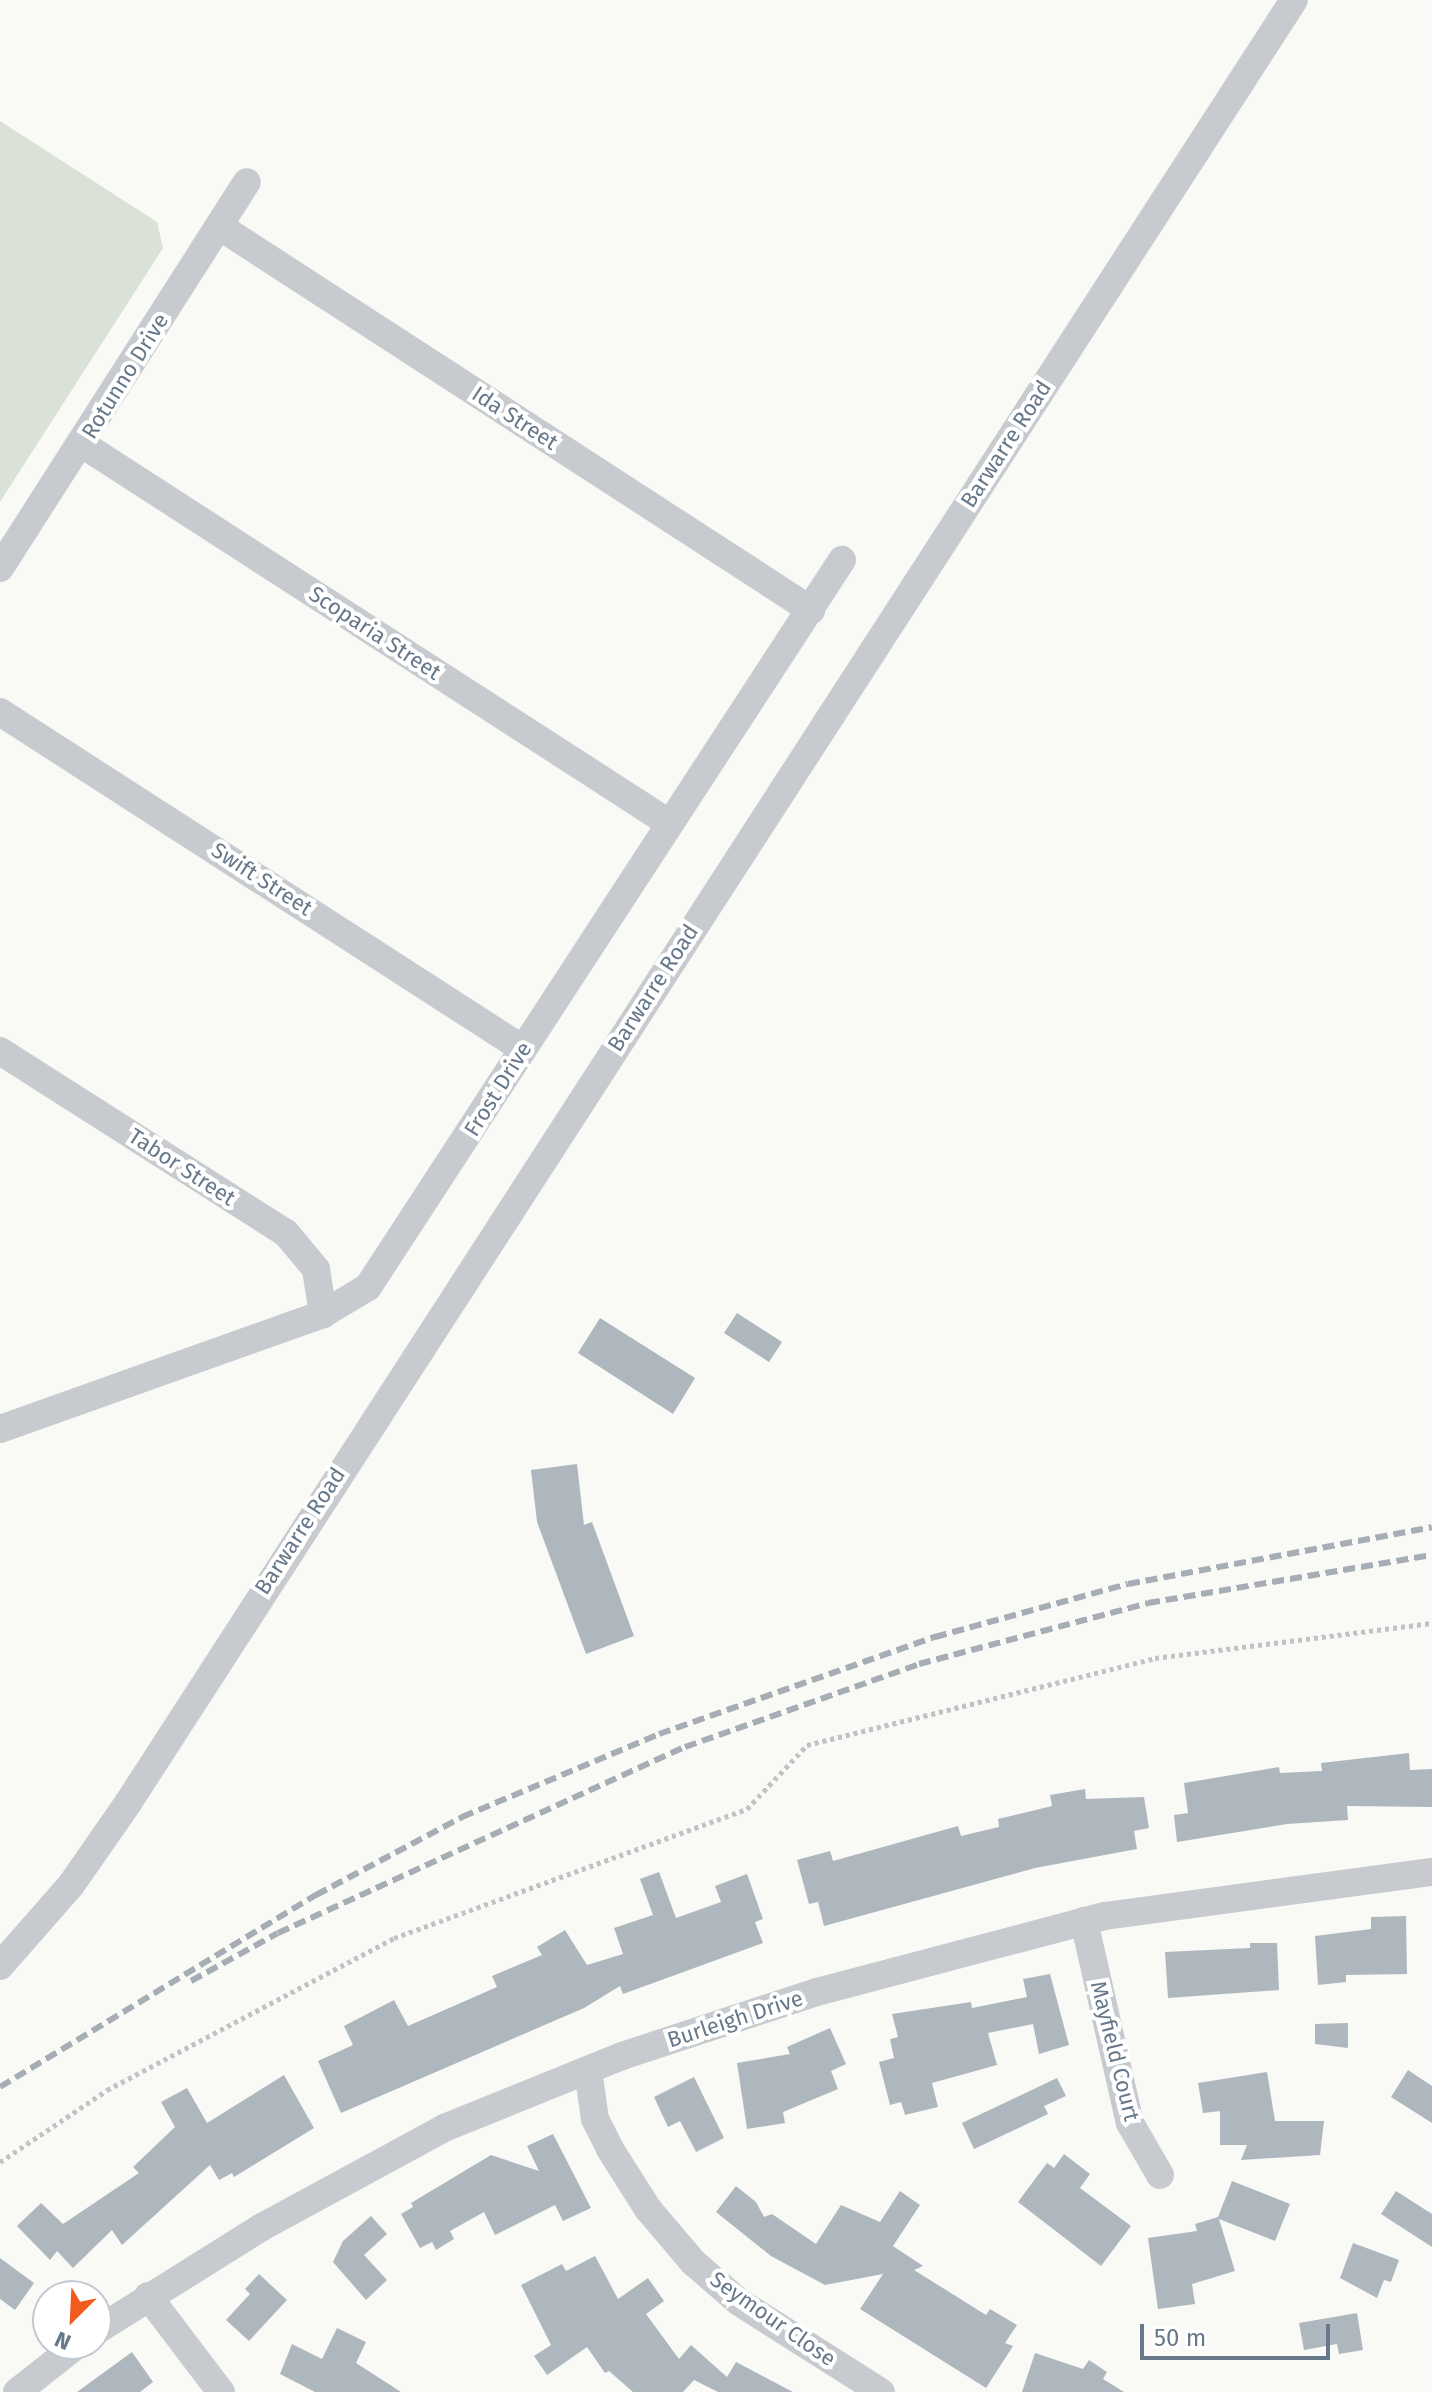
<!DOCTYPE html>
<style>
body{margin:0}
#map{position:relative;width:1432px;height:2392px;overflow:hidden;background:#f9f9f6;font-family:"Fira Sans",sans-serif}
div>[style]{position:absolute}
.green>*{inset:0;background:#dae1d7}
.building>*{inset:0;background:#afb7be}
.path>*{height:5px;margin-top:-2.5px;transform-origin:0;background:repeating-linear-gradient(90deg,#c0c3c5 0 4px,transparent 0 8px)}
.street>*{height:28px;margin:-14px;padding:0 14px;transform-origin:14px;border-radius:14px;background:#c7cbcf}
.rail>*{height:6px;margin-top:-3px;transform-origin:0;background:repeating-linear-gradient(90deg,#a7adb4 0 12px,transparent 0 18px)}
span{translate:-50% -50%;white-space:nowrap;text-align:center;line-height:1.15;-webkit-text-stroke:8px #fff;paint-order:stroke}
.street-label{font-size:22px;color:#66788a}
.north{position:absolute;left:32px;top:2280px;width:80px;height:80px;box-sizing:border-box;background:#fff;border:2px solid #c2c9d0;border-radius:50%;rotate:204deg;font-size:22px;font-weight:700;line-height:32px;text-align:center;color:#66788a}
.north::after{content:'';display:block;margin:auto;width:28px;height:36px;background:#f15b1e;clip-path:polygon(50% 0,100% 100%,50% 72%,0 100%)}
.scale{position:absolute;left:1140px;top:2324px;width:190px;height:36px;box-sizing:border-box;border:4px solid #66788a;border-top:0;padding-left:10px;font-size:24px;line-height:28px;white-space:nowrap;color:#66788a;-webkit-text-stroke:6px #fff;paint-order:stroke}
</style>
<div id="map">
<div class="green">
<div style="clip-path:polygon(0 121px,157px 222px,163px 248px,0 502px)"></div>
</div>
<div class="building">
<div style="clip-path:polygon(737px 1313px,782px 1342px,769px 1362px,724px 1333px)"></div>
<div style="clip-path:polygon(600px 1318px,695px 1378px,673px 1414px,578px 1353px)"></div>
<div style="clip-path:polygon(577px 1464px,584px 1525px,592px 1522px,634px 1636px,586px 1654px,537px 1522px,531px 1470px)"></div>
<div style="clip-path:polygon(1409px 1753px,1410px 1770px,1432px 1769px,1432px 1807px,1347px 1806px,1348px 1820px,1287px 1824px,1177px 1842px,1174px 1815px,1188px 1813px,1184px 1783px,1279px 1767px,1280px 1773px,1322px 1771px,1321px 1763px)"></div>
<div style="clip-path:polygon(1085px 1789px,1086px 1799px,1144px 1797px,1149px 1828px,1134px 1831px,1137px 1849px,1035px 1868px,824px 1926px,818px 1902px,809px 1904px,797px 1860px,830px 1851px,833px 1861px,958px 1826px,961px 1836px,999px 1827px,998px 1819px,1052px 1806px,1050px 1795px)"></div>
<div style="clip-path:polygon(659px 1872px,676px 1918px,721px 1902px,715px 1886px,747px 1874px,763px 1919px,755px 1922px,763px 1943px,623px 1994px,620px 1986px,584px 2008px,341px 2113px,318px 2061px,353px 2045px,344px 2026px,394px 2000px,408px 2026px,497px 1987px,492px 1976px,542px 1955px,537px 1947px,565px 1930px,587px 1965px,623px 1954px,614px 1928px,653px 1915px,640px 1879px)"></div>
<div style="clip-path:polygon(1406px 1916px,1407px 1974px,1346px 1975px,1346px 1982px,1318px 1985px,1315px 1936px,1371px 1929px,1371px 1917px)"></div>
<div style="clip-path:polygon(1250px 1943px,1277px 1943px,1279px 1990px,1168px 1998px,1165px 1952px,1250px 1948px)"></div>
<div style="clip-path:polygon(1050px 1974px,1069px 2045px,1039px 2054px,1033px 2024px,988px 2033px,997px 2065px,932px 2083px,938px 2107px,905px 2115px,901px 2102px,890px 2105px,879px 2062px,894px 2058px,890px 2039px,898px 2037px,892px 2014px,971px 2002px,972px 2008px,1027px 1997px,1023px 1979px)"></div>
<div style="clip-path:polygon(1348px 2023px,1348px 2048px,1315px 2044px,1315px 2024px)"></div>
<div style="clip-path:polygon(830px 2028px,846px 2064px,831px 2071px,838px 2089px,783px 2112px,785px 2123px,747px 2129px,737px 2063px,790px 2054px,787px 2047px)"></div>
<div style="clip-path:polygon(1408px 2070px,1432px 2086px,1432px 2123px,1391px 2097px)"></div>
<div style="clip-path:polygon(1267px 2072px,1275px 2121px,1324px 2121px,1320px 2155px,1241px 2160px,1247px 2145px,1220px 2145px,1220px 2111px,1203px 2113px,1198px 2083px)"></div>
<div style="clip-path:polygon(284px 2075px,314px 2128px,234px 2177px,232px 2173px,219px 2180px,210px 2165px,122px 2245px,112px 2230px,73px 2268px,57px 2251px,50px 2260px,17px 2226px,41px 2203px,63px 2224px,139px 2173px,133px 2167px,175px 2127px,161px 2102px,187px 2088px,207px 2123px)"></div>
<div style="clip-path:polygon(694px 2077px,724px 2138px,696px 2152px,680px 2121px,668px 2127px,654px 2097px)"></div>
<div style="clip-path:polygon(1057px 2078px,1066px 2096px,1044px 2106px,1048px 2114px,974px 2149px,962px 2123px)"></div>
<div style="clip-path:polygon(553px 2134px,591px 2208px,563px 2221px,555px 2205px,495px 2235px,484px 2212px,450px 2231px,454px 2239px,436px 2250px,432px 2242px,420px 2248px,401px 2214px,413px 2207px,411px 2203px,491px 2155px,539px 2171px,527px 2146px)"></div>
<div style="clip-path:polygon(1064px 2154px,1090px 2174px,1080px 2188px,1131px 2226px,1101px 2266px,1018px 2202px,1047px 2163px,1054px 2168px)"></div>
<div style="clip-path:polygon(1232px 2181px,1290px 2204px,1275px 2241px,1219px 2219px,1235px 2271px,1192px 2284px,1195px 2304px,1158px 2309px,1148px 2238px,1197px 2231px,1195px 2224px,1218px 2217px)"></div>
<div style="clip-path:polygon(736px 2186px,756px 2202px,764px 2217px,772px 2214px,816px 2244px,841px 2205px,880px 2222px,900px 2191px,920px 2205px,893px 2246px,923px 2266px,914px 2270px,986px 2315px,990px 2309px,1017px 2325px,1005px 2343px,1013px 2346px,986px 2388px,860px 2309px,883px 2274px,825px 2285px,771px 2256px,716px 2212px)"></div>
<div style="clip-path:polygon(1396px 2191px,1432px 2214px,1432px 2247px,1381px 2214px)"></div>
<div style="clip-path:polygon(371px 2216px,387px 2234px,364px 2255px,387px 2280px,366px 2300px,333px 2262px,343px 2241px)"></div>
<div style="clip-path:polygon(1353px 2243px,1399px 2260px,1391px 2282px,1384px 2280px,1377px 2298px,1340px 2278px)"></div>
<div style="clip-path:polygon(595px 2256px,618px 2299px,648px 2278px,664px 2301px,646px 2314px,679px 2359px,691px 2345px,727px 2377px,736px 2362px,793px 2392px,718px 2392px,694px 2380px,683px 2392px,633px 2392px,609px 2371px,605px 2373px,587px 2347px,547px 2375px,534px 2356px,551px 2345px,521px 2285px,562px 2264px,566px 2271px)"></div>
<div style="clip-path:polygon(0 2258px,34px 2283px,15px 2310px,0 2299px)"></div>
<div style="clip-path:polygon(259px 2274px,287px 2300px,249px 2341px,226px 2320px,250px 2294px,245px 2289px)"></div>
<div style="clip-path:polygon(1357px 2313px,1363px 2350px,1339px 2354px,1337px 2344px,1304px 2350px,1299px 2323px)"></div>
<div style="clip-path:polygon(337px 2328px,366px 2342px,356px 2363px,401px 2392px,315px 2392px,280px 2374px,292px 2344px,322px 2359px)"></div>
<div style="clip-path:polygon(132px 2352px,153px 2382px,140px 2392px,77px 2392px)"></div>
<div style="clip-path:polygon(1035px 2353px,1083px 2369px,1089px 2360px,1107px 2372px,1103px 2379px,1124px 2392px,1022px 2392px)"></div>
</div>
<div class="path">
<div style="left:0;top:2162px;width:129px;rotate:-33.9deg"></div>
<div style="left:107px;top:2090px;width:325px;rotate:-27.9deg"></div>
<div style="left:394px;top:1938px;width:376px;rotate:-20.1deg"></div>
<div style="left:747px;top:1809px;width:88px;rotate:-46.8deg"></div>
<div style="left:807px;top:1745px;width:359px;rotate:-14deg"></div>
<div style="left:1155px;top:1658px;width:279px;rotate:-7.2deg"></div>
</div>
<div class="street">
<div style="left:219px;top:226px;width:706px;rotate:32.97deg"></div>
<div style="left:82px;top:444px;width:699px;rotate:32.85deg"></div>
<div style="left:0;top:568px;width:458px;rotate:-57.4deg"></div>
<div style="left:0;top:712px;width:622px;rotate:32.8deg"></div>
<div style="left:0;top:1051px;width:339px;rotate:32.5deg"></div>
<div style="left:286px;top:1233px;width:47px;rotate:50.2deg"></div>
<div style="left:316px;top:1269px;width:46px;rotate:81.2deg"></div>
<div style="left:0;top:1429px;width:343px;rotate:-19.6deg"></div>
<div style="left:323px;top:1314px;width:52px;rotate:-31deg"></div>
<div style="left:368px;top:1287px;width:868px;rotate:-56.9deg"></div>
<div style="left:1084px;top:1921px;width:207px;rotate:77.2deg"></div>
<div style="left:1130px;top:2123px;width:60px;rotate:60deg"></div>
<div style="left:0;top:1966px;width:108px;rotate:-48.8deg"></div>
<div style="left:71px;top:1885px;width:100px;rotate:-55.2deg"></div>
<div style="left:128px;top:1803px;width:2147px;rotate:-57.11deg"></div>
<div style="left:588px;top:2070px;width:49px;rotate:81.9deg"></div>
<div style="left:595px;top:2119px;width:34px;rotate:63deg"></div>
<div style="left:610px;top:2149px;width:71px;rotate:57.7deg"></div>
<div style="left:648px;top:2209px;width:70px;rotate:49.7deg"></div>
<div style="left:693px;top:2262px;width:61px;rotate:41deg"></div>
<div style="left:739px;top:2302px;width:168px;rotate:32.4deg"></div>
<div style="left:148px;top:2296px;width:121px;rotate:52.8deg"></div>
<div style="left:96px;top:2331px;width:196px;rotate:-32.1deg"></div>
<div style="left:262px;top:2227px;width:207px;rotate:-28.5deg"></div>
<div style="left:444px;top:2128px;width:192px;rotate:-22deg"></div>
<div style="left:622px;top:2056px;width:205px;rotate:-18.2deg"></div>
<div style="left:817px;top:1992px;width:298px;rotate:-14.8deg"></div>
<div style="left:1105px;top:1916px;width:330px;rotate:-7.7deg"></div>
<div style="left:17px;top:2392px;width:78px;rotate:-38.2deg"></div>
</div>
<div class="rail">
<div style="left:191px;top:1981px;width:99px;rotate:-28.9deg"></div>
<div style="left:278px;top:1933px;width:447px;rotate:-24.6deg"></div>
<div style="left:685px;top:1747px;width:248px;rotate:-19.5deg"></div>
<div style="left:919px;top:1664px;width:237px;rotate:-14.9deg"></div>
<div style="left:1148px;top:1603px;width:288px;rotate:-9.6deg"></div>
<div style="left:0;top:2087px;width:370px;rotate:-31.3deg"></div>
<div style="left:316px;top:1895px;width:166px;rotate:-28.1deg"></div>
<div style="left:462px;top:1817px;width:214px;rotate:-22.8deg"></div>
<div style="left:659px;top:1734px;width:293px;rotate:-19.4deg"></div>
<div style="left:935px;top:1637px;width:200px;rotate:-15.4deg"></div>
<div style="left:1128px;top:1584px;width:309px;rotate:-10.6deg"></div>
</div>
<div class="street-label">
<span style="left:125px;top:376px;rotate:-58deg">Rotunno Drive</span>
<span style="left:515px;top:418px;rotate:33deg">Ida Street</span>
<span style="left:1006px;top:444px;rotate:-57deg">Barwarre Road</span>
<span style="left:375px;top:633px;rotate:33deg">Scoparia Street</span>
<span style="left:262px;top:879px;rotate:33deg">Swift Street</span>
<span style="left:653px;top:988px;rotate:-57deg">Barwarre Road</span>
<span style="left:498px;top:1089px;rotate:-58deg">Frost Drive</span>
<span style="left:182px;top:1167px;rotate:33deg">Tabor Street</span>
<span style="left:300px;top:1531px;rotate:-57deg">Barwarre Road</span>
<span style="left:735px;top:2019px;rotate:-18deg">Burleigh Drive</span>
<span style="left:1115px;top:2051px;rotate:76deg">Mayfield Court</span>
<span style="left:773px;top:2319px;rotate:35deg">Seymour Close</span>
</div>
<div class="north">N</div>
<div class="scale">50 m</div>
</div>
